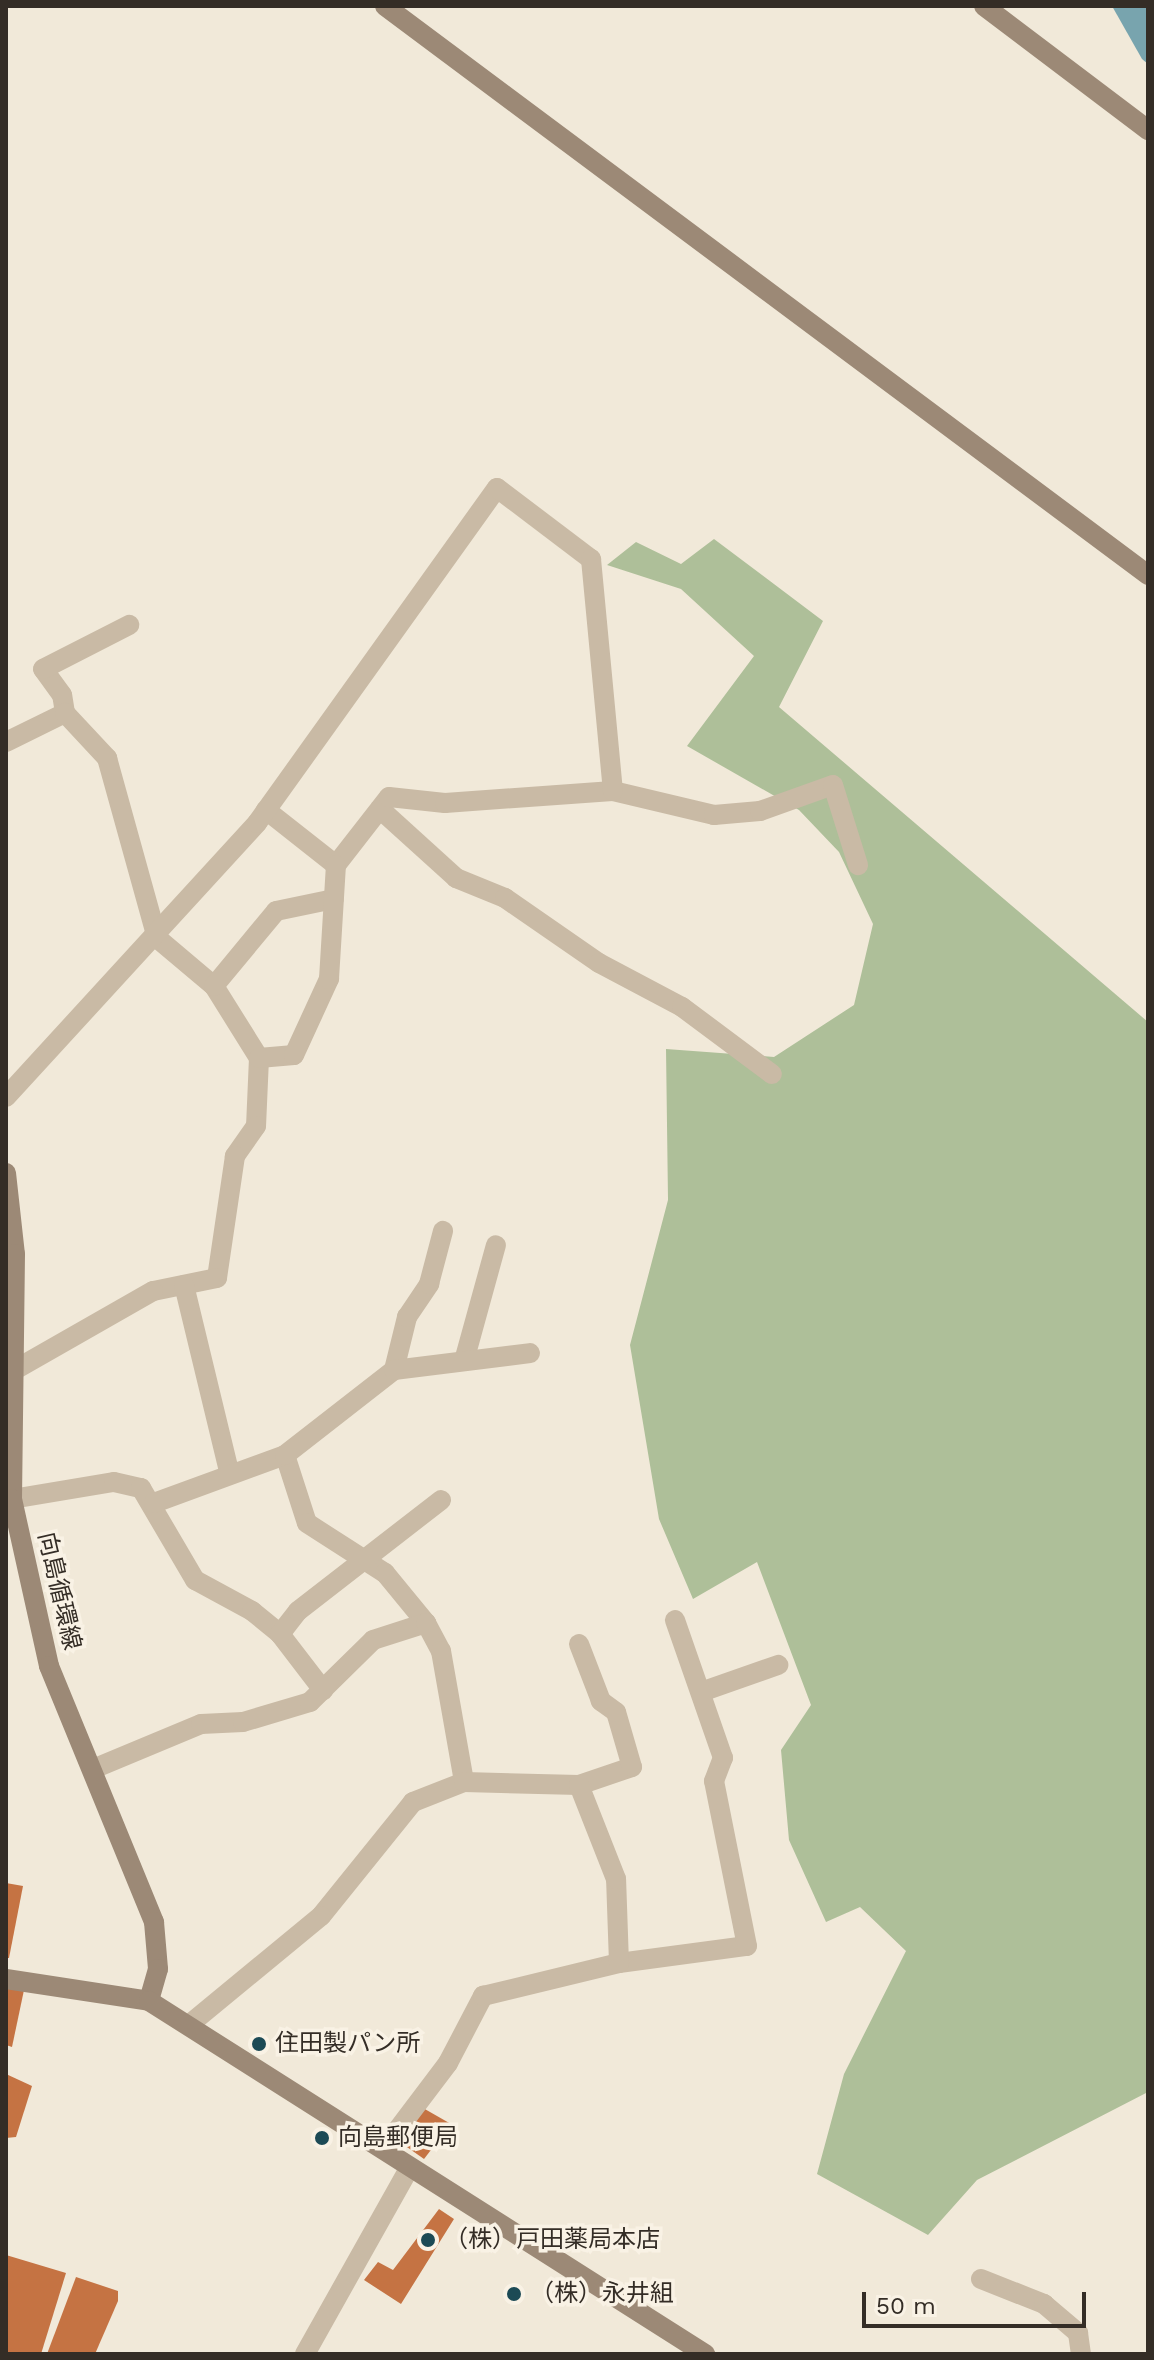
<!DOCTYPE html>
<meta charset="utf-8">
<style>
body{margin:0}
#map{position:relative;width:1154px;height:2360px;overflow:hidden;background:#f1e9d9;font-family:"Work Sans","Noto Sans JP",sans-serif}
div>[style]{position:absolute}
.green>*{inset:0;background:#aebf99}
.water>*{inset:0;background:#78a4ae}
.building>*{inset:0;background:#c57343}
.street>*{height:20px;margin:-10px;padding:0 10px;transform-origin:10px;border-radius:10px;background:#c9baa5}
.secondary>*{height:20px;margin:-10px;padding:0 10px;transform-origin:10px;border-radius:10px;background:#9c8976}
.dots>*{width:22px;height:22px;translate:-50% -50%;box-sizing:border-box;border:4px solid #f9f2e5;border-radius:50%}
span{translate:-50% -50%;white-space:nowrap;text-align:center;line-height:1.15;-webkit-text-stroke:7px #f9f2e5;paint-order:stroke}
.street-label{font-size:24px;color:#342d26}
.poi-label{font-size:24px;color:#342d26}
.left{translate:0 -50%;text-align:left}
.frame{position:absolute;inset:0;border:8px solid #342d26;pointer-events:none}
.scale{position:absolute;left:862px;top:2292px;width:224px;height:36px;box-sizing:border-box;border:4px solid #342d26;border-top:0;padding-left:10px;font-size:24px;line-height:28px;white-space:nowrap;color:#342d26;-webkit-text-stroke:6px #f9f2e5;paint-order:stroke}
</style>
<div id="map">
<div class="green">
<div style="clip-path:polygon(714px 539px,823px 621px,779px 707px,1148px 1022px,1148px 2092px,977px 2180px,928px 2235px,817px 2174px,844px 2074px,906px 1951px,860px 1907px,826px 1922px,789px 1840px,781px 1750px,811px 1705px,757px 1562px,693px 1599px,659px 1519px,630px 1345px,668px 1200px,666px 1049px,774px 1057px,854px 1005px,873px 924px,839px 852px,799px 810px,687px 746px,754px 656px,681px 589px,607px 565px,636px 542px,681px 564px)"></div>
</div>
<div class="water">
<div style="clip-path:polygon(1112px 6px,1148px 6px,1148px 64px,1142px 59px)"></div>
</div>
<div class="building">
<div style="clip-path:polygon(6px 1883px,23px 1886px,9px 1958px,6px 1958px)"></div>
<div style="clip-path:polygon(6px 1985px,24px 1990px,12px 2047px,6px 2045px)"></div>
<div style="clip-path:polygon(6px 2074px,32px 2086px,16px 2137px,6px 2138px)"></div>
<div style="clip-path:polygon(423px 2108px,451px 2124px,424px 2159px,397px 2140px)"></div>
<div style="clip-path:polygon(439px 2209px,454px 2219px,401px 2304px,364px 2280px,378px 2262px,393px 2270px)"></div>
<div style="clip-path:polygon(6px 2255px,66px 2273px,41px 2354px,6px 2354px)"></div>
<div style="clip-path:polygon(76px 2277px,118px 2291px,118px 2301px,95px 2354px,47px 2354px)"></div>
</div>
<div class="street">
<div style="left:65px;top:713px;width:18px;rotate:-99deg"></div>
<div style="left:62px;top:695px;width:32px;rotate:-126deg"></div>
<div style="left:43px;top:669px;width:97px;rotate:-27.1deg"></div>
<div style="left:6px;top:742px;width:66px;rotate:-26.2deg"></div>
<div style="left:65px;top:713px;width:62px;rotate:47deg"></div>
<div style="left:107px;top:758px;width:187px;rotate:74.5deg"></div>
<div style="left:157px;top:938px;width:75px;rotate:40.1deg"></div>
<div style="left:214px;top:986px;width:85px;rotate:58deg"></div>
<div style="left:259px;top:1058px;width:68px;rotate:92.5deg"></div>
<div style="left:256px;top:1126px;width:37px;rotate:125deg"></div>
<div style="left:235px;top:1156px;width:123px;rotate:98.4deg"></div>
<div style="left:217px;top:1278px;width:65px;rotate:168.5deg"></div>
<div style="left:153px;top:1291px;width:169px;rotate:150.3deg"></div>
<div style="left:380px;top:809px;width:103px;rotate:42.2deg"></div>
<div style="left:456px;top:878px;width:53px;rotate:22.2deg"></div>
<div style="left:505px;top:898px;width:114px;rotate:34.7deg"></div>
<div style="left:599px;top:963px;width:94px;rotate:27.9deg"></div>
<div style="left:682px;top:1007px;width:112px;rotate:36.7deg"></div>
<div style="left:266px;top:810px;width:89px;rotate:38.2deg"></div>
<div style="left:336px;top:865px;width:86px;rotate:-52.1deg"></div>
<div style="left:389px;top:797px;width:56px;rotate:6.1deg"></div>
<div style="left:445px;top:803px;width:168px;rotate:-4.1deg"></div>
<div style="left:613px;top:791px;width:104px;rotate:13.4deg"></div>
<div style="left:714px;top:815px;width:46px;rotate:-5deg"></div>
<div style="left:760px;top:811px;width:77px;rotate:-19.6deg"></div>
<div style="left:833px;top:785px;width:84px;rotate:72.6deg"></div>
<div style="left:214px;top:986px;width:97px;rotate:-50.4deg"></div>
<div style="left:276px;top:911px;width:59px;rotate:-11.7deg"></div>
<div style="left:259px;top:1058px;width:35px;rotate:-5deg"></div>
<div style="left:294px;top:1055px;width:84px;rotate:-65.3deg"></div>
<div style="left:329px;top:979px;width:114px;rotate:-86.5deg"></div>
<div style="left:6px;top:1097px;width:372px;rotate:-47.5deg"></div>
<div style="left:257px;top:823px;width:412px;rotate:-54.4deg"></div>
<div style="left:497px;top:488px;width:118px;rotate:37.1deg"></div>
<div style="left:591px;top:559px;width:233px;rotate:84.6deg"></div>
<div style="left:184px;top:1285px;width:195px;rotate:76.4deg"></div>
<div style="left:464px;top:1361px;width:120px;rotate:-74.6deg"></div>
<div style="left:394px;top:1370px;width:55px;rotate:-76.2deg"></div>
<div style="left:407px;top:1317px;width:40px;rotate:-56deg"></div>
<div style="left:429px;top:1284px;width:55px;rotate:-75.2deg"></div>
<div style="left:285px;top:1455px;width:71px;rotate:72.1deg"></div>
<div style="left:307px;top:1523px;width:93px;rotate:32.7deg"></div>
<div style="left:385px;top:1573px;width:65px;rotate:50.6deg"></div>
<div style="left:12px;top:1499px;width:103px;rotate:-9.5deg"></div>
<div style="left:114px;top:1482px;width:28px;rotate:13deg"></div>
<div style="left:141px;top:1488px;width:107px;rotate:59.6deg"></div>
<div style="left:195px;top:1580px;width:65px;rotate:28.5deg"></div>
<div style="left:252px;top:1611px;width:36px;rotate:39deg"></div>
<div style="left:280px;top:1634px;width:71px;rotate:52.5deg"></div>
<div style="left:154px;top:1503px;width:140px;rotate:-20.1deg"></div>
<div style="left:285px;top:1455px;width:138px;rotate:-37.9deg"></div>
<div style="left:394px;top:1370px;width:137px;rotate:-7.1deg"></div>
<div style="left:280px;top:1634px;width:29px;rotate:-52deg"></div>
<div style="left:298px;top:1611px;width:181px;rotate:-37.8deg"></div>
<div style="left:701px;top:1692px;width:82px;rotate:-19.3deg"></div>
<div style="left:93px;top:1769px;width:117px;rotate:-22.6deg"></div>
<div style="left:201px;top:1724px;width:42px;rotate:-2.7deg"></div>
<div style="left:243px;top:1722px;width:70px;rotate:-16.6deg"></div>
<div style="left:310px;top:1702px;width:88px;rotate:-44.5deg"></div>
<div style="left:373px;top:1640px;width:56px;rotate:-17.8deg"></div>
<div style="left:426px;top:1623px;width:32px;rotate:62deg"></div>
<div style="left:441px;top:1651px;width:133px;rotate:80deg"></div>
<div style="left:464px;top:1782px;width:55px;rotate:158.6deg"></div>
<div style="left:413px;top:1802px;width:146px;rotate:128.9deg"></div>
<div style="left:321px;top:1916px;width:171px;rotate:140.5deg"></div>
<div style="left:464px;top:1782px;width:115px;rotate:1.5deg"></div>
<div style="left:579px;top:1785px;width:56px;rotate:-18.8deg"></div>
<div style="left:632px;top:1767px;width:57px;rotate:-106.2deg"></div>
<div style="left:616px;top:1712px;width:19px;rotate:-144deg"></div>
<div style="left:601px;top:1701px;width:61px;rotate:-111.1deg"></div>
<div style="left:619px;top:1963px;width:129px;rotate:-7.6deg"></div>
<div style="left:747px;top:1946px;width:168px;rotate:-101.3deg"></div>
<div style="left:714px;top:1781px;width:25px;rotate:-69deg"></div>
<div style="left:723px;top:1758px;width:146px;rotate:-109.2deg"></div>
<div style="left:383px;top:2149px;width:108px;rotate:-52.9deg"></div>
<div style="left:448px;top:2063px;width:76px;rotate:-62.4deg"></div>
<div style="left:483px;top:1996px;width:140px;rotate:-13.6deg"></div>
<div style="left:619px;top:1963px;width:84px;rotate:-92deg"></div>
<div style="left:616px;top:1879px;width:101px;rotate:-111.5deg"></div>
<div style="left:981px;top:2279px;width:68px;rotate:21.6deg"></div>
<div style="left:1044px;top:2304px;width:45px;rotate:40.5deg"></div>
<div style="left:1078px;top:2333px;width:21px;rotate:82deg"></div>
<div style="left:305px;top:2354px;width:212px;rotate:-60.7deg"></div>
</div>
<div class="secondary">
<div style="left:385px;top:6px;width:952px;rotate:36.71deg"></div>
<div style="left:984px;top:6px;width:206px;rotate:37.1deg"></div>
<div style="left:6px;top:1173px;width:81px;rotate:83.7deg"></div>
<div style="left:15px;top:1254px;width:245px;rotate:90.7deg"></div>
<div style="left:12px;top:1499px;width:171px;rotate:77.5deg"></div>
<div style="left:49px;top:1666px;width:277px;rotate:67.7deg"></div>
<div style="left:154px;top:1922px;width:47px;rotate:85.1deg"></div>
<div style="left:158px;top:1969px;width:33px;rotate:106deg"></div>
<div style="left:6px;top:1979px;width:145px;rotate:8.7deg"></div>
<div style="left:149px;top:2001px;width:659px;rotate:32.41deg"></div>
</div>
<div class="dots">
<div style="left:259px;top:2044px;background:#1c4a55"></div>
<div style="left:322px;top:2138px;background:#1c4a55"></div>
<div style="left:428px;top:2240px;background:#1c4a55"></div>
<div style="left:514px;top:2294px;background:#1c4a55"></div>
</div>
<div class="street-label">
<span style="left:59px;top:1591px;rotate:77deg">向島循環線</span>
</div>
<div class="poi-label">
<span class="left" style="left:275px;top:2044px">住田製パン所</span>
<span class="left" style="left:338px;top:2138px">向島郵便局</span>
<span class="left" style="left:444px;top:2240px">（株）戸田薬局本店</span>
<span class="left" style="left:530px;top:2294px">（株）永井組</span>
</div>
<div class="frame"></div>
<div class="scale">50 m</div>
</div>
